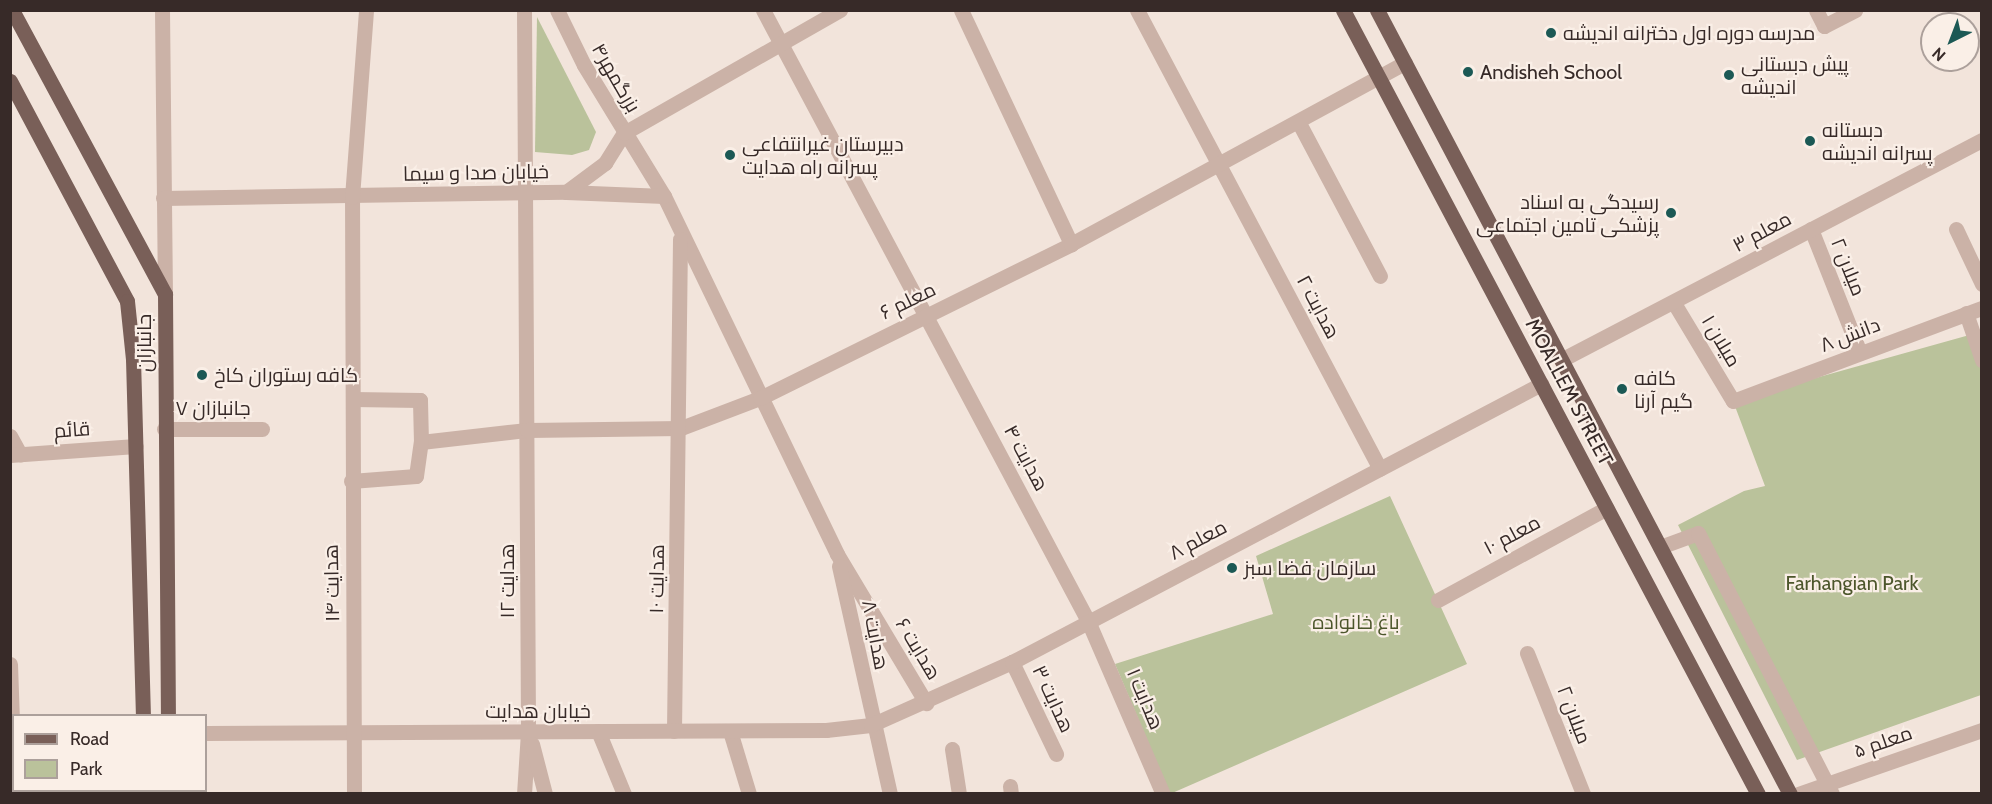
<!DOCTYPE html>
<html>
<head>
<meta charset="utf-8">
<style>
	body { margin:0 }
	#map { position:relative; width:1992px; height:804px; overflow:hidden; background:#f2e4db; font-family:Cabin,Cairo,sans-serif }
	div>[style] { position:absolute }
	.green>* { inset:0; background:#bac29b }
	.minor>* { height:15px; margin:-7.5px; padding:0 7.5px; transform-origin:7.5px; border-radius:7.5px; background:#cbb2a7 }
	.major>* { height:15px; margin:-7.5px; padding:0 7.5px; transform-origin:7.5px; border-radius:7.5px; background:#795f58 }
	.dots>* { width:16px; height:16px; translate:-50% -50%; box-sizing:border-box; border:3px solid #faefe7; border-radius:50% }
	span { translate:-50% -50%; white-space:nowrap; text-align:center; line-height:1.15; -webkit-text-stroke:4.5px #faefe7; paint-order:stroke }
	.poi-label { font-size:20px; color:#372a28 }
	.left { translate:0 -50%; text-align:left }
	.right { translate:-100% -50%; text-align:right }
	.street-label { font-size:20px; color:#372a28 }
	.park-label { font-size:20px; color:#4c562b }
	.frame { position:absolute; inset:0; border:12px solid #372a28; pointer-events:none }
	.legend { position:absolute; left:12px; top:714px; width:195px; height:78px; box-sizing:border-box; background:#faefe7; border:2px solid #aca09b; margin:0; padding:8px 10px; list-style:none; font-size:18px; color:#372a28 }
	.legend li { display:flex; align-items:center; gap:12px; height:30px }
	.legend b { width:30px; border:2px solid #aca09b }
	.north { position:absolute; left:1920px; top:12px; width:60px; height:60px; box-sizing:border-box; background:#faefe7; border:2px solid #aca09b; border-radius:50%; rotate:222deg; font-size:16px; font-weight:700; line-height:24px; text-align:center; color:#372a28 }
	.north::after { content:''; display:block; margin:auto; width:21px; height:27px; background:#1c5955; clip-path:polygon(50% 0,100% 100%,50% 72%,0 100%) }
</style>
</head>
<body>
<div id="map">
	<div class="green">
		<i style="clip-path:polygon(537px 17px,596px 132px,589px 150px,572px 155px,535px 152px)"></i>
		<i style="clip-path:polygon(1973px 334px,1982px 360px,1981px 695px,1797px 760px,1678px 525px,1744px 491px,1765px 486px,1733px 401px)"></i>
		<i style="clip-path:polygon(1390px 496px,1467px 664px,1170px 794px,1115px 664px,1273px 614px,1256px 556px)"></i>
	</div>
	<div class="minor">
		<i style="left:162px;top:10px;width:284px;rotate:89.4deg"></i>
		<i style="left:524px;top:10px;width:722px;rotate:89.68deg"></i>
		<i style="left:528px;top:732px;width:62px;rotate:93.7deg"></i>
		<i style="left:557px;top:10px;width:61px;rotate:63.9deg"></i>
		<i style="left:584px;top:65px;width:153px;rotate:58.6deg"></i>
		<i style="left:664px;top:196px;width:398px;rotate:64.2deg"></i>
		<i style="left:837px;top:554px;width:174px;rotate:59.1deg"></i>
		<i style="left:763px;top:10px;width:692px;rotate:61.99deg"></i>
		<i style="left:1088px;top:621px;width:189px;rotate:66.6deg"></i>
		<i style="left:961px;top:10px;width:259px;rotate:64.8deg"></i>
		<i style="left:1137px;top:10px;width:519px;rotate:62.1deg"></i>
		<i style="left:1816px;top:10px;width:18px;rotate:63deg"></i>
		<i style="left:1824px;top:26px;width:35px;rotate:-27deg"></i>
		<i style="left:1299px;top:123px;width:173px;rotate:62.1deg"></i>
		<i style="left:566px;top:192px;width:98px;rotate:2.3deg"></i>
		<i style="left:163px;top:198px;width:403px;rotate:-0.9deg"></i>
		<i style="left:566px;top:192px;width:49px;rotate:-36.6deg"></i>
		<i style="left:605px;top:163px;width:36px;rotate:-58deg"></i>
		<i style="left:624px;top:133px;width:249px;rotate:-29.7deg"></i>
		<i style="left:1811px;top:229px;width:133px;rotate:68.4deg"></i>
		<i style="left:1956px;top:229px;width:61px;rotate:64.7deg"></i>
		<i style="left:1674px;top:303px;width:114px;rotate:59deg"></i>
		<i style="left:1733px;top:401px;width:266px;rotate:-20.5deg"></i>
		<i style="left:1966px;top:313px;width:50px;rotate:71.2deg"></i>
		<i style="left:1561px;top:360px;width:475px;rotate:-27.6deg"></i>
		<i style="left:164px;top:429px;width:98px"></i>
		<i style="left:10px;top:436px;width:21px;rotate:61deg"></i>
		<i style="left:421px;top:442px;width:107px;rotate:-6.5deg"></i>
		<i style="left:527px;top:430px;width:154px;rotate:-0.7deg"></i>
		<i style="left:681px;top:428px;width:85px;rotate:-20.8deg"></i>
		<i style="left:760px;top:398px;width:347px;rotate:-26.3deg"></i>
		<i style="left:1071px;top:244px;width:380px;rotate:-28.5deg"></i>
		<i style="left:10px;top:455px;width:126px;rotate:-4.1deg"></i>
		<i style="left:351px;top:481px;width:65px;rotate:-4.4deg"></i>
		<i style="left:416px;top:476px;width:34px;rotate:-82deg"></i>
		<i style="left:421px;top:442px;width:42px;rotate:-91.4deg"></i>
		<i style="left:420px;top:400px;width:67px;rotate:-179.1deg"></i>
		<i style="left:1660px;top:547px;width:40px;rotate:-20.2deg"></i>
		<i style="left:1698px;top:533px;width:293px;rotate:62.8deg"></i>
		<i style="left:839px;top:566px;width:234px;rotate:77.4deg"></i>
		<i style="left:1438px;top:600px;width:192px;rotate:-28.6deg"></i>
		<i style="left:1527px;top:653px;width:152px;rotate:68.3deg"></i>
		<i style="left:1012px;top:662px;width:102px;rotate:64.4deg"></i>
		<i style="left:10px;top:664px;width:115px;rotate:88deg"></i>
		<i style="left:598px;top:731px;width:68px;rotate:67.6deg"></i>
		<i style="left:674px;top:731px;width:492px;rotate:-89.3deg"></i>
		<i style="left:730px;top:731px;width:66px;rotate:73.2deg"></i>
		<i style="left:206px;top:733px;width:620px;rotate:-0.28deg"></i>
		<i style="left:826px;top:730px;width:45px;rotate:-6.3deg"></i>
		<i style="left:871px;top:725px;width:154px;rotate:-24.1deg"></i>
		<i style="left:1012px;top:662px;width:598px;rotate:-27.72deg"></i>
		<i style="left:532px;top:744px;width:52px;rotate:75.4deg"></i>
		<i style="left:952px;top:749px;width:46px;rotate:81.2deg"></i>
		<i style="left:1010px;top:786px;width:8px;rotate:83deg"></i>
		<i style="left:14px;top:790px;width:4px;rotate:90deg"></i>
		<i style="left:354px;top:794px;width:597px;rotate:-90.19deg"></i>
		<i style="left:352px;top:197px;width:188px;rotate:-85.7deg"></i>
		<i style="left:1798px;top:794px;width:195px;rotate:-19.2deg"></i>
	</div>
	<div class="major">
		<i style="left:12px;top:10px;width:323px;rotate:61.7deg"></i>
		<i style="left:165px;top:294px;width:422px;rotate:89.6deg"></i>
		<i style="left:1343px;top:10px;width:887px;rotate:62.11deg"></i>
		<i style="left:1377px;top:10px;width:886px;rotate:62.22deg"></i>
		<i style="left:10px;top:81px;width:249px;rotate:62deg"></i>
		<i style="left:127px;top:301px;width:58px;rotate:84.1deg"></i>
		<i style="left:133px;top:359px;width:357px;rotate:88.4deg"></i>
		<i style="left:145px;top:790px;width:4px;rotate:90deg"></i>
		<i style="left:169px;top:790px;width:4px;rotate:90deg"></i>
	</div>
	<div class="dots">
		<i style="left:1551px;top:33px;background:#1c5955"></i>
		<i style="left:1468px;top:72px;background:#1c5955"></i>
		<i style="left:1729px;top:75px;background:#1c5955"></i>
		<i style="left:1810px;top:141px;background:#1c5955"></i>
		<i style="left:730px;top:155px;background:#1c5955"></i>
		<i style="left:1671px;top:213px;background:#1c5955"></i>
		<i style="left:202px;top:375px;background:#1c5955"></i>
		<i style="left:1622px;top:389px;background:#1c5955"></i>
		<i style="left:1232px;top:568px;background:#1c5955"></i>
	</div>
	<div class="poi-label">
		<span class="left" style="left:1563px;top:33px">مدرسه دوره اول دخترانه اندیشه</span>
		<span class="left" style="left:1741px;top:76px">پیش دبستانی<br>اندیشه</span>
		<span class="left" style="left:1480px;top:72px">Andisheh School</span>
		<span class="left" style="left:1822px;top:142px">دبستانه<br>پسرانه اندیشه</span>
		<span class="left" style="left:742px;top:156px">دبیرستان غیرانتفاعی<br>پسرانه راه هدایت</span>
		<span class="right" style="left:1659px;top:214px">رسیدگی به اسناد<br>پزشکی تامین اجتماعی</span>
		<span class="left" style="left:214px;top:375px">کافه رستوران کاخ</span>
		<span class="left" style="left:1634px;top:390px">کافه<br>گیم آرنا</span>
		<span class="left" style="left:1244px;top:568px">سازمان فضا سبز</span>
	</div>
	<div class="street-label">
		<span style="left:616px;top:78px;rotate:60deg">بزرگمهر۴</span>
		<span style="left:476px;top:173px;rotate:-1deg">خیابان صدا و سیما</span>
		<span style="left:1762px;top:232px;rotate:-28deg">معلم ۳</span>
		<span style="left:1848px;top:267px;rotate:68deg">میلان ۲</span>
		<span style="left:908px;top:301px;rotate:-26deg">معلم ۶</span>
		<span style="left:1318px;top:307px;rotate:62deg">هدایت ۲</span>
		<span style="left:1850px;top:335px;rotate:-21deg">دانش ۸</span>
		<span style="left:1721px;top:341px;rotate:59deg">میلان ۱</span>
		<span style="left:144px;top:343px;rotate:-90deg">جانبازان</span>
		<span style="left:1569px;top:392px;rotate:62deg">MOALLEM STREET</span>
		<span style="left:213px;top:408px">جانبازان ۷</span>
		<span style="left:72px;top:430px;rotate:-4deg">قائم</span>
		<span style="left:1026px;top:458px;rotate:62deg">هدایت ۴</span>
		<span style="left:1512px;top:535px;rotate:-28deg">معلم ۱۰</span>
		<span style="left:1198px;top:540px;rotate:-28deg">معلم ۸</span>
		<span style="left:657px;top:579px;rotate:-89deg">هدایت ۱۰</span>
		<span style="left:507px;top:581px;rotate:-90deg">هدایت ۱۲</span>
		<span style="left:332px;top:583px;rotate:-91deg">هدایت ۱۴</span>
		<span style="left:875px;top:635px;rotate:79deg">هدایت ۸</span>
		<span style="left:918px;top:649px;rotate:59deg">هدایت ۶</span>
		<span style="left:1053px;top:699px;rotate:65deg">هدایت ۳</span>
		<span style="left:1145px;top:699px;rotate:67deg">هدایت ۱</span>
		<span style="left:538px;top:711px">خیابان هدایت</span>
		<span style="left:1574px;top:715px;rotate:69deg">میلان ۲</span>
		<span style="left:1883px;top:742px;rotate:-19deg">معلم ۵</span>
	</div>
	<div class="park-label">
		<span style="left:1852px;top:583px">Farhangian Park</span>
		<span style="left:1356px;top:622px">باغ خانواده</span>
	</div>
	<div class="frame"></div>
	<ul class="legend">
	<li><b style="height:8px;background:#795f58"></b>Road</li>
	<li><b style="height:16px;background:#bac29b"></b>Park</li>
	</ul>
	<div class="north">N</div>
</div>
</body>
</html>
